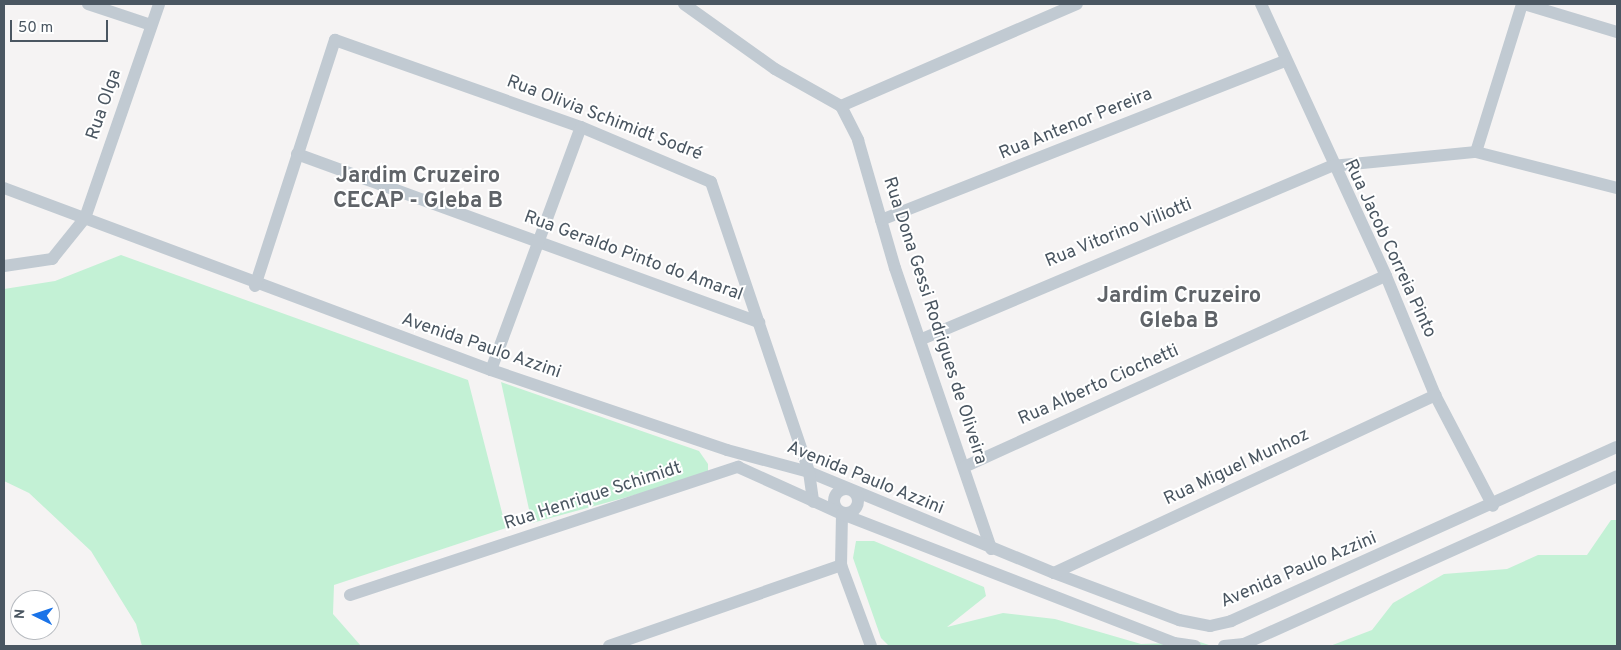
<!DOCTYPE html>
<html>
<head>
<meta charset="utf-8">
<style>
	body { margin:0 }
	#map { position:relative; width:1621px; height:650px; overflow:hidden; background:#f5f3f3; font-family:Overpass,sans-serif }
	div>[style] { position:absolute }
	.green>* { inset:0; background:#c3f1d5 }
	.minor>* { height:12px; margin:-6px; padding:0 6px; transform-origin:6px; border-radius:6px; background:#c1cad2 }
	.minor>.ring { margin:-6px; padding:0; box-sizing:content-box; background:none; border:12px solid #c1cad2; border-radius:50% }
	span { translate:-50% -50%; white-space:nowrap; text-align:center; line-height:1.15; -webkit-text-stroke:4px #fff; paint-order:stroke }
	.street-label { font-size:18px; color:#4a5661 }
	.district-label { font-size:22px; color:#5f6368; font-weight:700 }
	.frame { position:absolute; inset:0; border:5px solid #4a5661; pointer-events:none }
	.north { position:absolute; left:10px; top:590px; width:50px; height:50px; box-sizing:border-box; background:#fff; border:1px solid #b7bbc0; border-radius:50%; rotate:274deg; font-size:14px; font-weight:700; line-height:20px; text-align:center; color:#4a5661 }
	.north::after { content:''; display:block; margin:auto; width:18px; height:22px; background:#1a73e8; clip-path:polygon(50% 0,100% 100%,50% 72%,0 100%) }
	.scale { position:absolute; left:10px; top:20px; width:98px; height:22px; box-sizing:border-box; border:2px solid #4a5661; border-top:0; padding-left:6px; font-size:15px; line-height:18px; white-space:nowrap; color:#4a5661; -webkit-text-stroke:4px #fff; paint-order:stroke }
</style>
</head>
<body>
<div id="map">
	<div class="green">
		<i style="clip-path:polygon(121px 255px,468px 380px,506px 528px,334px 585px,333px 614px,361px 646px,142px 646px,136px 624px,91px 551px,29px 493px,4px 481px,4px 289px,55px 281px)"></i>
		<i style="clip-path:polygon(501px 382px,699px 451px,708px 464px,708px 475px,532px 523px)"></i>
		<i style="clip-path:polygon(1611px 520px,1617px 520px,1617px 646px,1330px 646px,1372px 630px,1393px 603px,1444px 574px,1507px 569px,1538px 555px,1587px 555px)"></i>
		<i style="clip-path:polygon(856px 541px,874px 541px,984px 587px,986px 596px,947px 627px,1003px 613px,1055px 619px,1141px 644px,1200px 642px,1212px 646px,889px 646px,881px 638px,853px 558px)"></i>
	</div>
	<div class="minor">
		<i style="left:88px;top:4px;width:66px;rotate:18.4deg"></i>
		<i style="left:684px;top:4px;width:112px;rotate:35.5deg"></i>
		<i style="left:775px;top:69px;width:76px;rotate:29.3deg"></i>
		<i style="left:1261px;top:4px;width:299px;rotate:65.3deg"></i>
		<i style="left:1386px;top:276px;width:129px;rotate:67.6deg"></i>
		<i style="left:1435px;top:395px;width:125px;rotate:62.4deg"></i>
		<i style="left:1524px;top:4px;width:97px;rotate:16.8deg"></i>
		<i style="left:841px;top:106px;width:38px;rotate:63deg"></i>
		<i style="left:858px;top:140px;width:133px;rotate:73.9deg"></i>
		<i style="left:895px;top:268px;width:297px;rotate:71.1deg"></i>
		<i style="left:841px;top:106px;width:257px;rotate:-23.4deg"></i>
		<i style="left:1476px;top:152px;width:155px;rotate:-72.7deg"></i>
		<i style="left:297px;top:154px;width:492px;rotate:20deg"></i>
		<i style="left:4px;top:188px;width:520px;rotate:20.49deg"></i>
		<i style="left:491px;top:370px;width:249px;rotate:18.7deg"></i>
		<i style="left:727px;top:450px;width:85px;rotate:15deg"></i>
		<i style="left:809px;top:472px;width:265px;rotate:22.4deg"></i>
		<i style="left:1054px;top:573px;width:134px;rotate:20.6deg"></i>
		<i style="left:1179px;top:620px;width:32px;rotate:11deg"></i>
		<i style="left:1210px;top:626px;width:22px;rotate:-13deg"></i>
		<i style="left:1231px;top:621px;width:423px;rotate:-24.3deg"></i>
		<i style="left:881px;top:220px;width:433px;rotate:-21.5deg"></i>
		<i style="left:4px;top:266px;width:49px;rotate:-8.3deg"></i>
		<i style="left:52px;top:259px;width:53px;rotate:-51.2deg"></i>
		<i style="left:85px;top:218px;width:226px;rotate:-70.9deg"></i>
		<i style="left:255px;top:286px;width:259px;rotate:-72deg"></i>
		<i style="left:335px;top:40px;width:261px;rotate:19.5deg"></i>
		<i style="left:581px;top:127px;width:141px;rotate:22.9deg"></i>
		<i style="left:711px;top:182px;width:306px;rotate:71.3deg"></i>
		<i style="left:809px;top:472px;width:30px;rotate:82deg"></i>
		<i style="left:922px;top:339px;width:445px;rotate:-22.9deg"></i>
		<i style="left:1332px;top:166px;width:145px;rotate:-5.6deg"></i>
		<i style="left:1476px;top:152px;width:146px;rotate:14.3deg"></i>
		<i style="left:491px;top:370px;width:259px;rotate:-69.7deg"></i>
		<i style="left:964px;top:467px;width:463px;rotate:-24.4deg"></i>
		<i class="ring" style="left:834px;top:489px;width:12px;height:12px"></i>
		<i style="left:842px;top:514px;width:51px;rotate:91.1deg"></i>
		<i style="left:841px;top:565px;width:86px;rotate:69.7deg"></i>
		<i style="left:1054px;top:573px;width:421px;rotate:-25deg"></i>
		<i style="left:350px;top:595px;width:409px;rotate:-18.3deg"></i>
		<i style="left:738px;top:467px;width:114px;rotate:24.3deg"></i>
		<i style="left:842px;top:514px;width:356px;rotate:21.2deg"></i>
		<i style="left:1174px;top:643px;width:21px;rotate:8deg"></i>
		<i style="left:609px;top:646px;width:246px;rotate:-19.2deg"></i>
		<i style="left:1224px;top:646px;width:20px;rotate:-6deg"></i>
		<i style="left:1244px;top:644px;width:409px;rotate:-24.2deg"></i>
	</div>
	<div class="street-label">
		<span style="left:105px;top:105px;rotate:-71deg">Rua Olga</span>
		<span style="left:604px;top:119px;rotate:21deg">Rua Olivia Schimidt Sodré</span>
		<span style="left:1076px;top:125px;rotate:-22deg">Rua Antenor Pereira</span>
		<span style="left:1119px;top:234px;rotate:-22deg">Rua Vitorino Viliotti</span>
		<span style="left:1389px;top:249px;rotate:65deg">Rua Jacob Correia Pinto</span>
		<span style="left:633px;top:257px;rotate:20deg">Rua Geraldo Pinto do Amaral</span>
		<span style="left:934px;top:321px;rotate:72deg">Rua Dona Gessi Rodrigues de Oliveira</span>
		<span style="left:481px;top:347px;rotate:19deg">Avenida Paulo Azzini</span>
		<span style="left:1099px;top:386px;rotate:-24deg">Rua Alberto Ciochetti</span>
		<span style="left:1237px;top:468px;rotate:-25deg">Rua Miguel Munhoz</span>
		<span style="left:865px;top:479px;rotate:22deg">Avenida Paulo Azzini</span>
		<span style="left:593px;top:497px;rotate:-18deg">Rua Henrique Schimidt</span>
		<span style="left:1299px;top:571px;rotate:-23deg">Avenida Paulo Azzini</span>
	</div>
	<div class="district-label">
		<span style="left:418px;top:189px">Jardim Cruzeiro<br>CECAP - Gleba B</span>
		<span style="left:1179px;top:309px">Jardim Cruzeiro<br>Gleba B</span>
	</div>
	<div class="frame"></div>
	<div class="north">N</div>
	<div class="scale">50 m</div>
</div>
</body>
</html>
